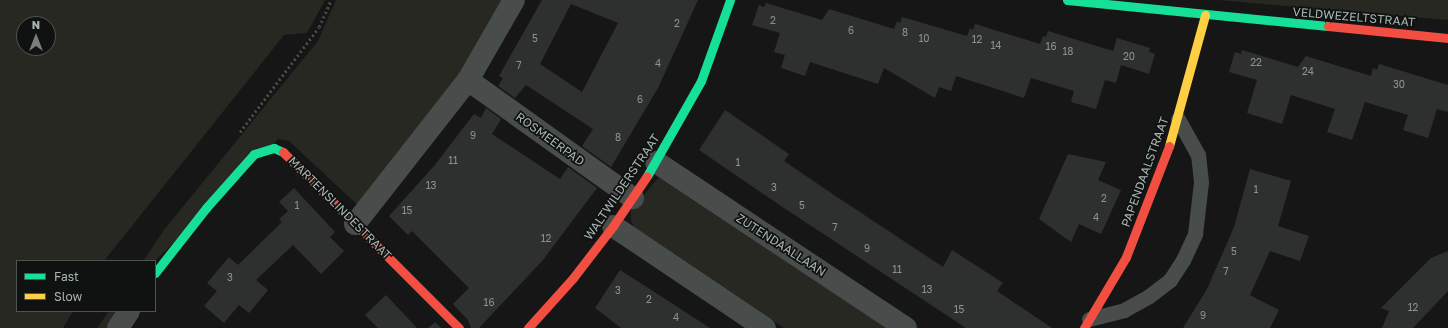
<!DOCTYPE html>
<html>
<head>
<meta charset="utf-8">
<style>
	body { margin:0 }
	#map { position:relative; width:1448px; height:328px; overflow:hidden; background:#161616; font-family:"Golos Text",sans-serif }
	div>[style] { position:absolute }
	.green>* { inset:0; background:#282822 }
	.building>* { inset:0; background:#2e302f }
	.path>* { height:2.5px; margin-top:-1.25px; transform-origin:0; background:repeating-linear-gradient(90deg,#4a4d4c 0 2px,transparent 0 5px) }
	.lane>* { height:15px; margin:-7.5px; padding:0 7.5px; transform-origin:7.5px; border-radius:7.5px; background:#484c4a }
	.street>* { height:22px; margin:-11px; padding:0 11px; transform-origin:11px; border-radius:11px; background:#484c4a }
	.fast>* { height:9px; margin:-4.5px; padding:0 4.5px; transform-origin:4.5px; border-radius:4.5px; background:#16e098 }
	.slow>* { height:9px; margin:-4.5px; padding:0 4.5px; transform-origin:4.5px; border-radius:4.5px; background:#ffcf43 }
	.jam>* { height:9px; margin:-4.5px; padding:0 4.5px; transform-origin:4.5px; border-radius:4.5px; background:#f24e42 }
	span { translate:-50% -50%; white-space:nowrap; text-align:center; line-height:1.15; -webkit-text-stroke:3.5px #101212; paint-order:stroke }
	.number-label { font-size:10px; color:#8a9490 }
	.number-label span { -webkit-text-stroke-width:0 }
	.street-label { font-size:12px; color:#a8b6b0 }
	.legend { position:absolute; left:16px; top:260px; width:140px; height:52px; box-sizing:border-box; background:#101212; border:1px solid #4d5451; margin:0; padding:5px 7px; list-style:none; font-size:12px; color:#a8b6b0 }
	.legend li { display:flex; align-items:center; gap:8px; height:20px }
	.legend b { width:20px; border:1px solid #4d5451 }
	.north { position:absolute; left:16px; top:16px; width:40px; height:40px; box-sizing:border-box; background:#101212; border:1px solid #4d5451; border-radius:50%; rotate:0deg; font-size:11px; font-weight:700; line-height:16px; text-align:center; color:#a8b6b0 }
	.north::after { content:''; display:block; margin:auto; width:14px; height:18px; background:#757e7a; clip-path:polygon(50% 0,100% 100%,50% 72%,0 100%) }
</style>
</head>
<body>
<div id="map">
	<div class="green">
		<i style="clip-path:polygon(evenodd,0 0,325px 0,307px 33px,284px 35px,104px 261px,17px 261px,17px 311px,73px 311px,63px 328px,0 328px,0 0,24px 24px,48px 24px,48px 48px,24px 48px,24px 24px)"></i>
		<i style="clip-path:polygon(336px 0,504px 0,488px 33px,445px 96px,361px 208px,289px 141px,278px 139px,155px 261px,143px 261px,164px 230px,318px 41px)"></i>
		<i style="clip-path:polygon(1218px 0,1448px 0,1448px 20px)"></i>
		<i style="clip-path:polygon(658px 178px,667px 179px,891px 328px,784px 328px,635px 229px,631px 221px,631px 210px)"></i>
		<i style="clip-path:polygon(109px 311px,121px 311px,109px 328px,97px 328px)"></i>
	</div>
	<div class="building">
		<i style="clip-path:polygon(evenodd,542px 0,698px 0,658px 88px,611px 167px,582px 146px,593px 129px,526px 85px,515px 98px,498px 86px,503px 78px,499px 76px,542px 0,571px 4px,618px 23px,582px 92px,540px 64px,571px 4px)"></i>
		<i style="clip-path:polygon(766px 3px,822px 20px,829px 9px,894px 29px,897px 21px,900px 23px,902px 17px,967px 36px,970px 28px,973px 30px,975px 24px,1040px 44px,1043px 36px,1046px 37px,1048px 31px,1113px 51px,1117px 38px,1150px 48px,1149px 52px,1155px 54px,1149px 74px,1121px 65px,1116px 83px,1105px 80px,1096px 109px,1071px 102px,1074px 91px,1031px 78px,1024px 98px,956px 76px,951px 91px,939px 87px,935px 98px,884px 68px,878px 84px,810px 62px,805px 76px,781px 68px,785px 55px,774px 52px,780px 33px,752px 25px,759px 5px,764px 7px)"></i>
		<i style="clip-path:polygon(1242px 50px,1298px 67px,1306px 56px,1371px 76px,1373px 68px,1377px 70px,1379px 64px,1448px 85px,1448px 112px,1437px 109px,1428px 138px,1403px 130px,1408px 115px,1365px 102px,1352px 140px,1327px 132px,1335px 109px,1291px 95px,1282px 124px,1247px 113px,1257px 80px,1229px 72px,1235px 52px,1241px 54px)"></i>
		<i style="clip-path:polygon(486px 108px,501px 119px,492px 134px,560px 179px,568px 167px,597px 188px,543px 260px,479px 328px,471px 328px,468px 320px,453px 304px,469px 288px,412px 231px,408px 235px,389px 216px,434px 166px,474px 114px,481px 118px)"></i>
		<i style="clip-path:polygon(725px 110px,789px 154px,784px 161px,834px 195px,943px 267px,952px 250px,1003px 283px,997px 291px,1052px 328px,966px 328px,781px 206px,699px 150px)"></i>
		<i style="clip-path:polygon(1068px 154px,1106px 162px,1098px 180px,1121px 190px,1101px 234px,1079px 224px,1071px 242px,1039px 219px)"></i>
		<i style="clip-path:polygon(1250px 169px,1291px 181px,1278px 226px,1309px 236px,1300px 261px,1270px 251px,1250px 295px,1279px 310px,1270px 328px,1183px 328px,1207px 289px,1234px 227px)"></i>
		<i style="clip-path:polygon(294px 188px,335px 232px,330px 237px,344px 251px,321px 274px,293px 245px,256px 280px,268px 290px,249px 313px,239px 305px,224px 323px,204px 306px,217px 291px,207px 283px,229px 257px,238px 265px,282px 222px,279px 219px,288px 211px,279px 202px)"></i>
		<i style="clip-path:polygon(1448px 251px,1448px 291px,1413px 328px,1382px 328px,1389px 311px,1381px 308px,1431px 258px)"></i>
		<i style="clip-path:polygon(620px 270px,639px 282px,710px 328px,621px 328px,595px 308px)"></i>
		<i style="clip-path:polygon(386px 295px,417px 328px,378px 328px,365px 315px)"></i>
		<i style="clip-path:polygon(435px 322px,441px 328px,428px 328px)"></i>
	</div>
	<div class="path">
		<i style="left:240px;top:132px;width:131px;rotate:-53deg"></i>
		<i style="left:319px;top:27px;width:30px;rotate:-66deg"></i>
	</div>
	<div class="lane">
		<i style="left:1089px;top:319px;width:36px;rotate:-14deg"></i>
		<i style="left:1124px;top:310px;width:29px;rotate:-29deg"></i>
		<i style="left:1149px;top:296px;width:26px;rotate:-37deg"></i>
		<i style="left:1170px;top:280px;width:24px;rotate:-57deg"></i>
		<i style="left:1183px;top:260px;width:29px;rotate:-65deg"></i>
		<i style="left:1195px;top:234px;width:52px;rotate:-83.4deg"></i>
		<i style="left:1201px;top:182px;width:27px;rotate:-96deg"></i>
		<i style="left:1198px;top:155px;width:41px;rotate:-119.1deg"></i>
	</div>
	<div class="street">
		<i style="left:468px;top:80px;width:203px;rotate:35.6deg"></i>
		<i style="left:656px;top:162px;width:300px;rotate:33.6deg"></i>
		<i style="left:355px;top:224px;width:183px;rotate:-51.9deg"></i>
		<i style="left:468px;top:80px;width:92px;rotate:-60.1deg"></i>
		<i style="left:613px;top:226px;width:183px;rotate:33.9deg"></i>
		<i style="left:118px;top:328px;width:20px;rotate:-57deg"></i>
	</div>
	<div class="fast">
		<i style="left:1067px;top:0;width:262px;rotate:5.7deg"></i>
		<i style="left:647px;top:176px;width:109px;rotate:-60.4deg"></i>
		<i style="left:701px;top:81px;width:86px;rotate:-70.3deg"></i>
		<i style="left:155px;top:273px;width:83px;rotate:-51.9deg"></i>
		<i style="left:206px;top:208px;width:72px;rotate:-48.4deg"></i>
		<i style="left:254px;top:154px;width:21px;rotate:-17deg"></i>
		<i style="left:274px;top:148px;width:10px;rotate:24deg"></i>
	</div>
	<div class="slow">
		<i style="left:1169px;top:146px;width:136px;rotate:-74.6deg"></i>
	</div>
	<div class="jam">
		<i style="left:1328px;top:26px;width:121px;rotate:5.7deg"></i>
		<i style="left:283px;top:152px;width:249px;rotate:45deg"></i>
		<i style="left:528px;top:328px;width:67px;rotate:-48deg"></i>
		<i style="left:573px;top:278px;width:66px;rotate:-52.4deg"></i>
		<i style="left:613px;top:226px;width:60px;rotate:-55.8deg"></i>
		<i style="left:1084px;top:328px;width:82px;rotate:-59.4deg"></i>
		<i style="left:1126px;top:257px;width:119px;rotate:-68.8deg"></i>
	</div>
	<div class="number-label">
		<span style="left:773px;top:21px">2</span>
		<span style="left:677px;top:24px">2</span>
		<span style="left:851px;top:31px">6</span>
		<span style="left:905px;top:33px">8</span>
		<span style="left:535px;top:39px">5</span>
		<span style="left:924px;top:39px">10</span>
		<span style="left:977px;top:40px">12</span>
		<span style="left:996px;top:46px">14</span>
		<span style="left:1051px;top:47px">16</span>
		<span style="left:1068px;top:52px">18</span>
		<span style="left:1129px;top:57px">20</span>
		<span style="left:1256px;top:63px">22</span>
		<span style="left:658px;top:64px">4</span>
		<span style="left:519px;top:66px">7</span>
		<span style="left:1308px;top:72px">24</span>
		<span style="left:1399px;top:85px">30</span>
		<span style="left:640px;top:100px">6</span>
		<span style="left:473px;top:136px">9</span>
		<span style="left:618px;top:138px">8</span>
		<span style="left:453px;top:161px">11</span>
		<span style="left:738px;top:163px">1</span>
		<span style="left:431px;top:186px">13</span>
		<span style="left:774px;top:188px">3</span>
		<span style="left:1256px;top:190px">1</span>
		<span style="left:1104px;top:199px">2</span>
		<span style="left:297px;top:206px">1</span>
		<span style="left:802px;top:206px">5</span>
		<span style="left:407px;top:211px">15</span>
		<span style="left:1096px;top:218px">4</span>
		<span style="left:835px;top:228px">7</span>
		<span style="left:546px;top:239px">12</span>
		<span style="left:867px;top:249px">9</span>
		<span style="left:1234px;top:252px">5</span>
		<span style="left:897px;top:270px">11</span>
		<span style="left:1226px;top:272px">7</span>
		<span style="left:230px;top:278px">3</span>
		<span style="left:927px;top:290px">13</span>
		<span style="left:618px;top:291px">3</span>
		<span style="left:649px;top:300px">2</span>
		<span style="left:489px;top:303px">16</span>
		<span style="left:1413px;top:308px">12</span>
		<span style="left:959px;top:310px">15</span>
		<span style="left:1203px;top:316px">9</span>
		<span style="left:676px;top:318px">4</span>
	</div>
	<div class="street-label">
		<span style="left:1354px;top:17px;rotate:5deg">VELDWEZELTSTRAAT</span>
		<span style="left:550px;top:139px;rotate:36deg">ROSMEERPAD</span>
		<span style="left:1145px;top:172px;rotate:-70deg">PAPENDAALSTRAAT</span>
		<span style="left:622px;top:187px;rotate:-56deg">WALTWILDERSTRAAT</span>
		<span style="left:340px;top:208px;rotate:45deg">MARTENSLINDESTRAAT</span>
		<span style="left:781px;top:245px;rotate:33deg">ZUTENDAALLAAN</span>
	</div>
	<ul class="legend">
	<li><b style="height:5px;background:#16e098"></b>Fast</li>
	<li><b style="height:5px;background:#ffcf43"></b>Slow</li>
	</ul>
	<div class="north">N</div>
</div>
</body>
</html>
